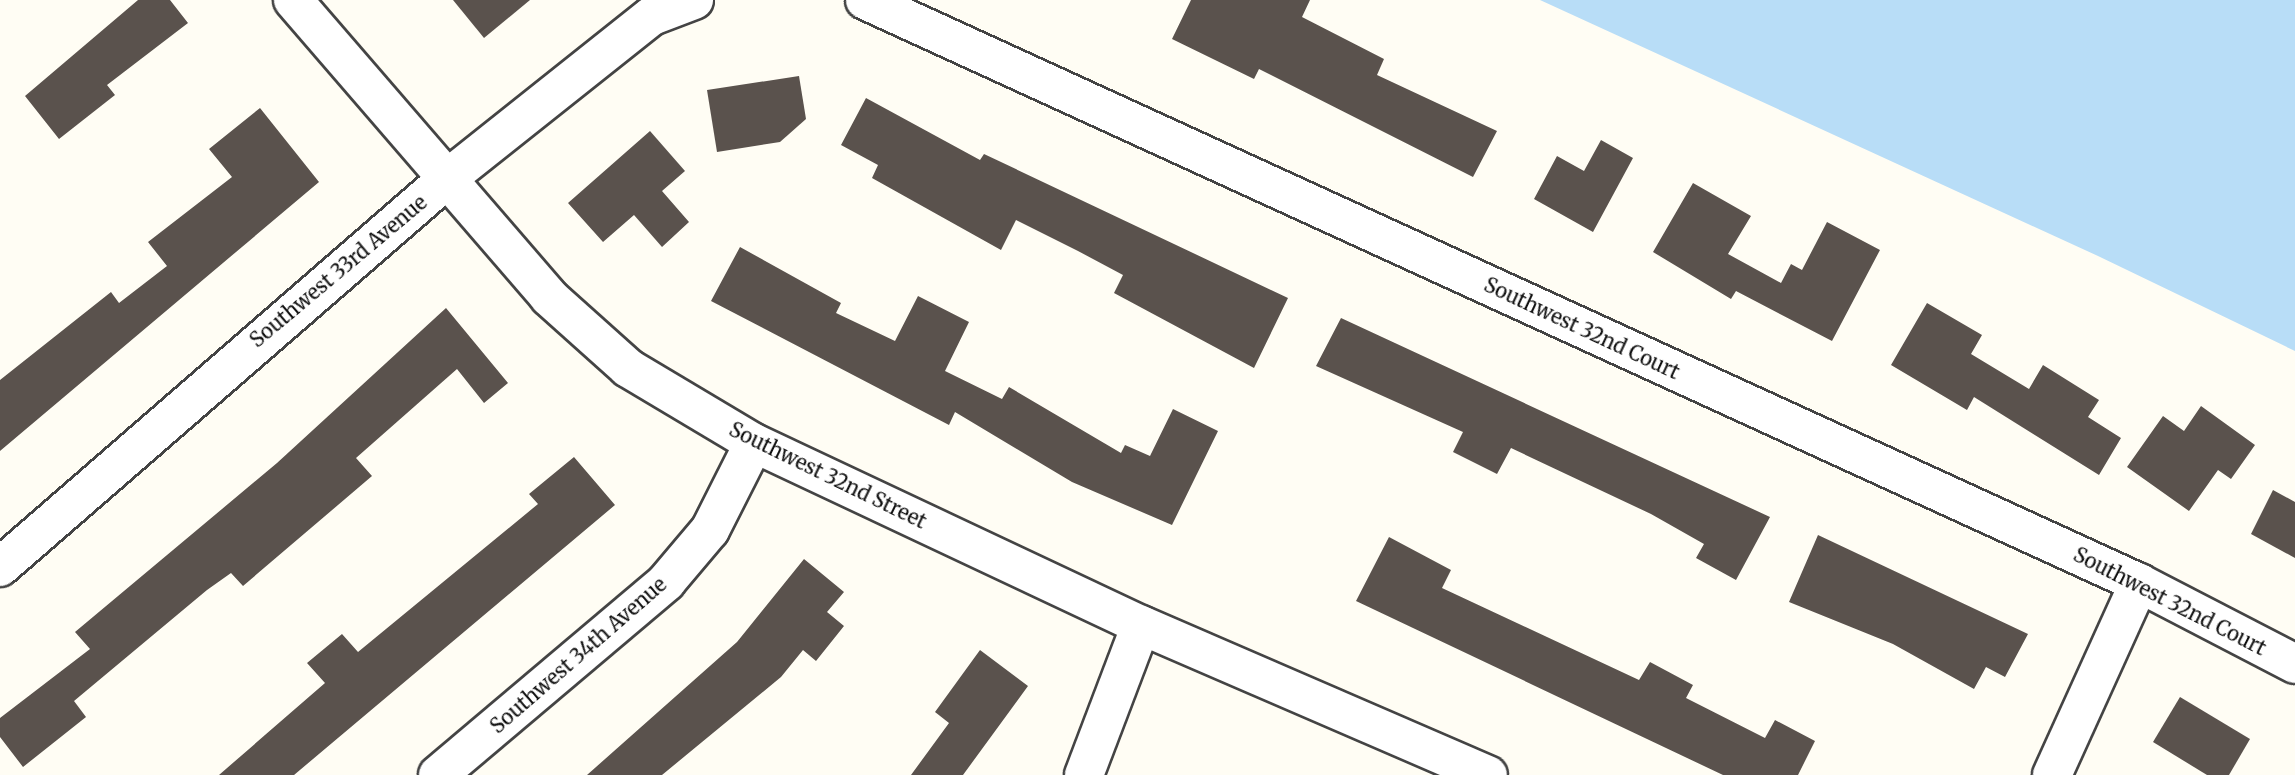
<!DOCTYPE html>
<html>
<head>
<meta charset="utf-8">
<style>
	body { margin:0 }
	#map { position:relative; width:2295px; height:775px; overflow:hidden; background:#fffdf4; font-family:Merriweather,serif }
	div>[style] { position:absolute }
	.water>* { inset:0; background:#b8ddf7 }
	.building>* { inset:0; background:#5a524d }
	.roads { filter:drop-shadow(2px 0 #444) drop-shadow(-2px 0 #444) drop-shadow(0 2px #444) drop-shadow(0 -2px #444) }
	.minor>* { height:38px; margin:-19px; padding:0 19px; transform-origin:19px; border-radius:19px; background:#fff }
	span { translate:-50% -50%; white-space:nowrap; text-align:center; line-height:1.15; -webkit-text-stroke:8px #fff; paint-order:stroke }
	.street-label { font-size:20px; color:#111 }
</style>
</head>
<body>
<div id="map">
	<div class="water">
		<i style="clip-path:polygon(1540px 0,2295px 0,2295px 351px,2098px 256px)"></i>
	</div>
	<div class="building">
		<i style="clip-path:polygon(138px 0,170px 0,188px 23px,107px 85px,115px 95px,59px 139px,25px 96px)"></i>
		<i style="clip-path:polygon(453px 0,530px 0,484px 38px)"></i>
		<i style="clip-path:polygon(1191px 0,1310px 0,1302px 17px,1384px 59px,1377px 75px,1497px 131px,1473px 177px,1259px 69px,1254px 79px,1172px 39px)"></i>
		<i style="clip-path:polygon(799px 76px,806px 119px,780px 142px,717px 152px,707px 90px)"></i>
		<i style="clip-path:polygon(866px 98px,980px 160px,984px 154px,1288px 298px,1254px 368px,1114px 293px,1123px 275px,1078px 251px,1016px 220px,1001px 250px,872px 178px,878px 165px,841px 145px)"></i>
		<i style="clip-path:polygon(260px 108px,319px 182px,0 451px,0 380px,111px 292px,119px 303px,167px 266px,148px 242px,232px 177px,209px 149px)"></i>
		<i style="clip-path:polygon(650px 131px,685px 171px,662px 191px,689px 222px,662px 247px,634px 215px,603px 242px,568px 203px)"></i>
		<i style="clip-path:polygon(1601px 140px,1633px 158px,1593px 232px,1534px 199px,1557px 156px,1584px 171px)"></i>
		<i style="clip-path:polygon(1693px 183px,1751px 216px,1728px 254px,1781px 283px,1791px 264px,1802px 270px,1827px 222px,1880px 250px,1832px 341px,1736px 291px,1731px 299px,1653px 252px)"></i>
		<i style="clip-path:polygon(740px 247px,841px 303px,836px 313px,895px 341px,918px 296px,969px 322px,945px 371px,1002px 399px,1009px 387px,1121px 453px,1125px 445px,1150px 456px,1173px 409px,1218px 431px,1172px 525px,1072px 482px,955px 412px,949px 425px,711px 301px)"></i>
		<i style="clip-path:polygon(1927px 303px,1982px 335px,1971px 354px,2029px 389px,2043px 365px,2099px 400px,2088px 417px,2121px 438px,2099px 475px,1974px 397px,1967px 410px,1891px 365px)"></i>
		<i style="clip-path:polygon(446px 308px,508px 383px,484px 403px,457px 369px,356px 458px,372px 476px,243px 586px,231px 573px,207px 590px,74px 701px,86px 717px,23px 767px,0 737px,0 718px,90px 649px,75px 632px,277px 463px)"></i>
		<i style="clip-path:polygon(1341px 318px,1770px 517px,1736px 580px,1696px 558px,1704px 544px,1651px 514px,1511px 448px,1497px 474px,1453px 452px,1463px 432px,1316px 366px)"></i>
		<i style="clip-path:polygon(2201px 406px,2255px 445px,2231px 479px,2218px 470px,2189px 511px,2127px 467px,2163px 416px,2184px 431px)"></i>
		<i style="clip-path:polygon(574px 457px,615px 505px,294px 775px,219px 775px,325px 683px,307px 663px,342px 634px,358px 652px,538px 504px,529px 494px)"></i>
		<i style="clip-path:polygon(2273px 490px,2295px 502px,2295px 558px,2251px 534px)"></i>
		<i style="clip-path:polygon(1818px 535px,2028px 634px,2005px 677px,1986px 667px,1974px 689px,1893px 644px,1789px 602px)"></i>
		<i style="clip-path:polygon(1389px 537px,1451px 570px,1442px 588px,1639px 680px,1650px 662px,1693px 685px,1686px 698px,1765px 738px,1775px 720px,1815px 741px,1798px 775px,1723px 775px,1356px 601px)"></i>
		<i style="clip-path:polygon(804px 559px,844px 592px,827px 612px,844px 626px,816px 661px,803px 650px,781px 677px,662px 775px,587px 775px,737px 642px)"></i>
		<i style="clip-path:polygon(980px 650px,1028px 686px,963px 775px,911px 775px,949px 723px,935px 712px)"></i>
		<i style="clip-path:polygon(2180px 697px,2250px 739px,2229px 775px,2207px 775px,2153px 742px)"></i>
	</div>
	<div class="roads">
		<div class="minor">
			<i style="left:293px;top:0;width:392px;rotate:49.2deg"></i>
			<i style="left:549px;top:297px;width:106px;rotate:41.9deg"></i>
			<i style="left:628px;top:368px;width:147px;rotate:30.8deg"></i>
			<i style="left:754px;top:443px;width:428px;rotate:25.2deg"></i>
			<i style="left:1141px;top:625px;width:378px;rotate:23.4deg"></i>
			<i style="left:865px;top:0;width:1401px;rotate:24.59deg"></i>
			<i style="left:2139px;top:583px;width:176px;rotate:27.4deg"></i>
			<i style="left:0;top:567px;width:593px;rotate:-40.97deg"></i>
			<i style="left:448px;top:178px;width:260px;rotate:-38.5deg"></i>
			<i style="left:652px;top:16px;width:45px;rotate:-20.9deg"></i>
			<i style="left:438px;top:775px;width:299px;rotate:-40.2deg"></i>
			<i style="left:666px;top:582px;width:68px;rotate:-49.8deg"></i>
			<i style="left:710px;top:530px;width:97px;rotate:-63.2deg"></i>
			<i style="left:1084px;top:775px;width:160px;rotate:-69.2deg"></i>
			<i style="left:2052px;top:775px;width:211px;rotate:-65.6deg"></i>
		</div>
	</div>
	<div class="street-label">
		<span style="left:338px;top:271px;rotate:-40deg">Southwest 33rd Avenue</span>
		<span style="left:1582px;top:328px;rotate:25deg">Southwest 32nd Court</span>
		<span style="left:828px;top:475px;rotate:26deg">Southwest 32nd Street</span>
		<span style="left:2170px;top:601px;rotate:27deg">Southwest 32nd Court</span>
		<span style="left:578px;top:655px;rotate:-41deg">Southwest 34th Avenue</span>
	</div>
</div>
</body>
</html>
